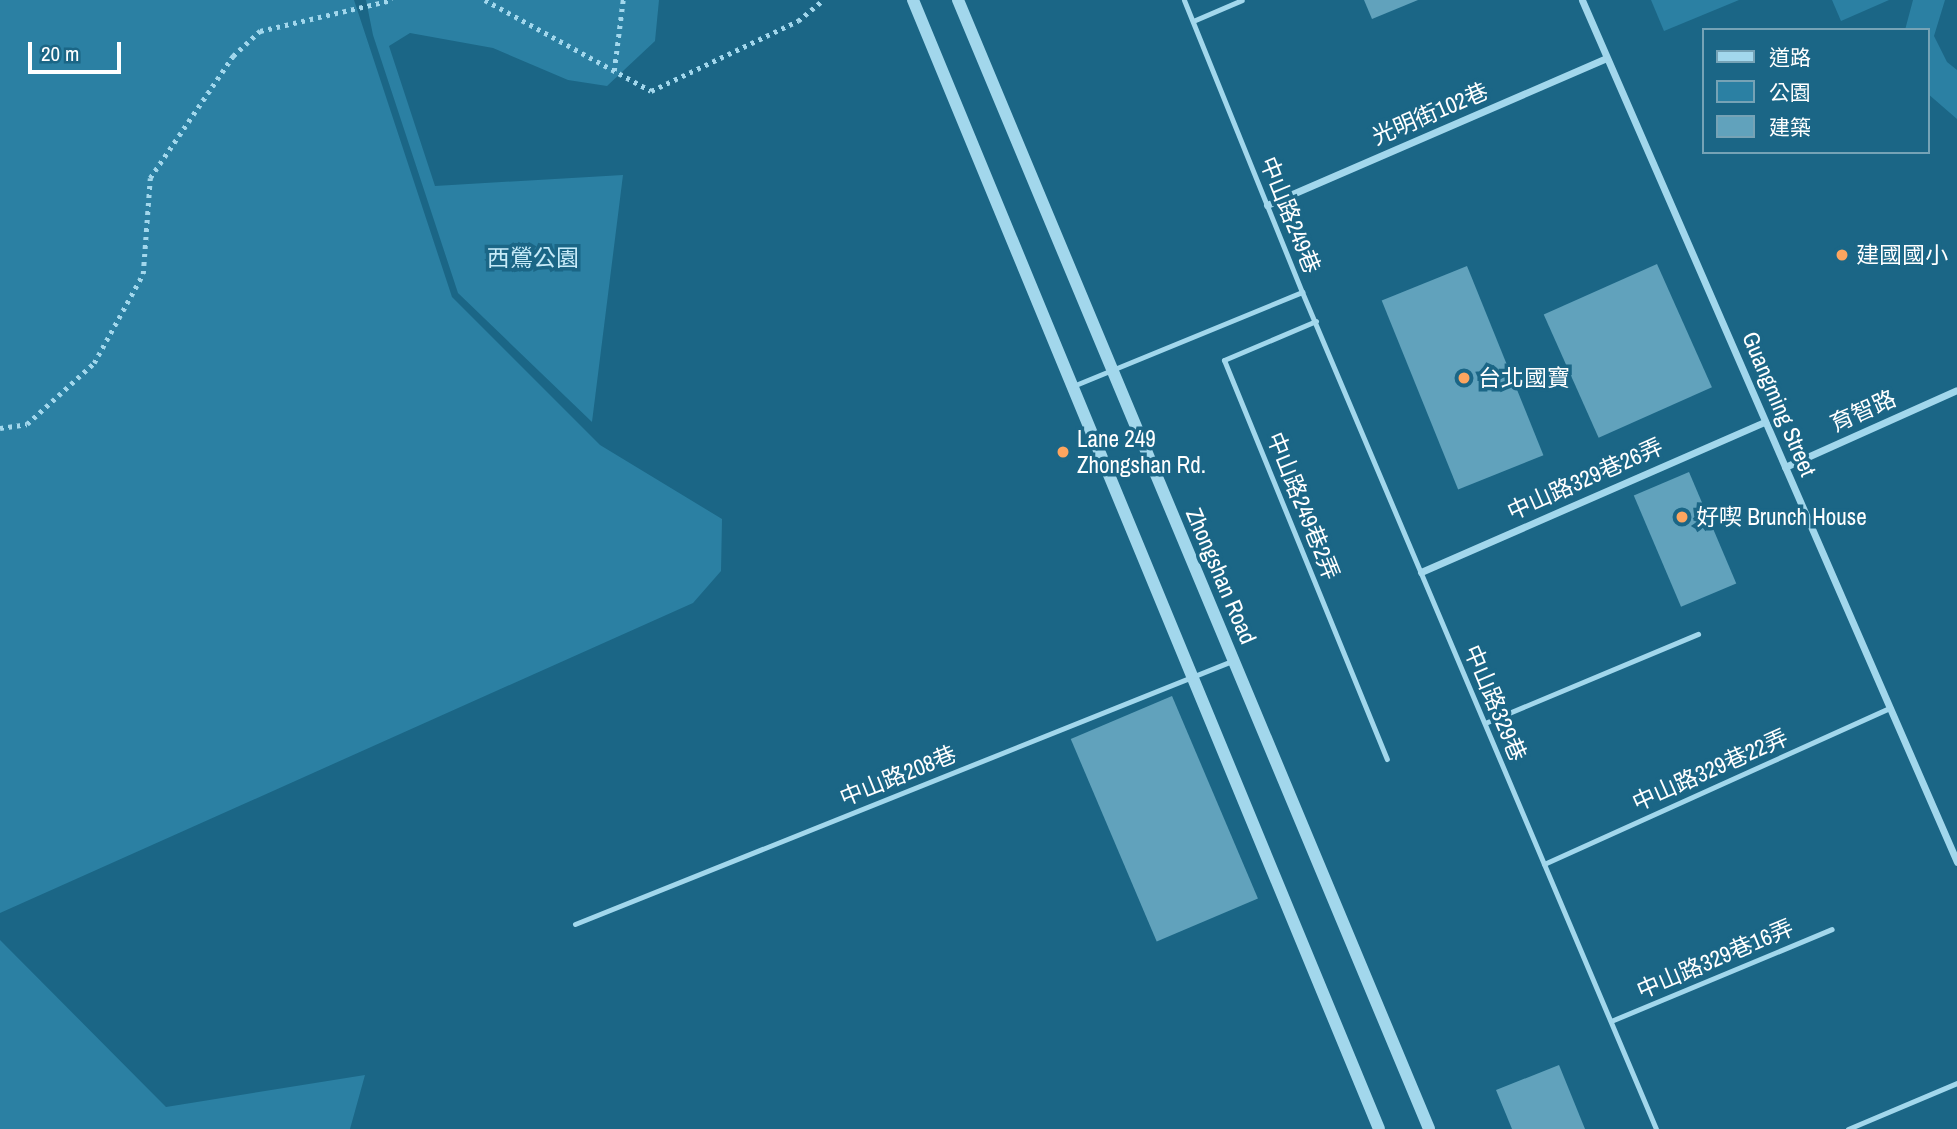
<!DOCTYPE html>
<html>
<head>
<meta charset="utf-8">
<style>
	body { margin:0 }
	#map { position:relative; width:1957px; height:1129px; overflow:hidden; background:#1b6686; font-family:"Archivo Narrow","Noto Sans TC",sans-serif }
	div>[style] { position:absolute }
	.green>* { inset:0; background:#2b80a3 }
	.building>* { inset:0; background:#61a2bc; transform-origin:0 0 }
	.path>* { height:4.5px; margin-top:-2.25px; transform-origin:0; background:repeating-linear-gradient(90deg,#a2d7ec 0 3.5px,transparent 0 8.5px) }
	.service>* { height:5px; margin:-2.5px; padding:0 2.5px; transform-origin:2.5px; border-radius:2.5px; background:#a2d7ec }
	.minor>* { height:7px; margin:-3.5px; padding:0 3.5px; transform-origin:3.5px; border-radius:3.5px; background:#a2d7ec }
	.tertiary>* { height:12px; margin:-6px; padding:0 6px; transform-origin:6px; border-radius:6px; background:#a2d7ec }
	.dots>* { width:19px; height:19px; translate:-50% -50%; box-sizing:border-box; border:4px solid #1b6686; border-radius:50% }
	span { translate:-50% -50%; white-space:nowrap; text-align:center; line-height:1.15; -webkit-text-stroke:7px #1b6686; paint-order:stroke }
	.street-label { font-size:23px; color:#fff }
	.poi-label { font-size:23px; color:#fff }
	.left { translate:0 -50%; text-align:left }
	.park-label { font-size:23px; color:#c7ebf9 }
	.legend { position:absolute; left:1702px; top:28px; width:228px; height:126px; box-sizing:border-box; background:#1b6686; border:2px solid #76a3b6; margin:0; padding:9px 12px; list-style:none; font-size:21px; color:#fff }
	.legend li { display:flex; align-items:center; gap:14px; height:35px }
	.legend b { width:35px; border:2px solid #76a3b6 }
	.scale { position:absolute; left:28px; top:42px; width:93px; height:32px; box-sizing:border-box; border:4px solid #fff; border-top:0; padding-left:9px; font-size:21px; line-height:24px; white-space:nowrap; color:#fff; -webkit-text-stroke:5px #1b6686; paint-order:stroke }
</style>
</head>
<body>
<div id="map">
	<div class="green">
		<i style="clip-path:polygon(0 0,354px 0,452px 297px,600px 445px,722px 519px,721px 571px,693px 603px,0 913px)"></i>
		<i style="clip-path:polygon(366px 0,659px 0,655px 41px,607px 86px,568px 80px,493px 48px,410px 33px,389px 46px,435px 186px,623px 175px,592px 422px,458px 293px,373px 35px)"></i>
		<i style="clip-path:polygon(1651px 0,1739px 0,1664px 31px)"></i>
		<i style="clip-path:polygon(1832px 0,1889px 0,1841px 21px)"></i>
		<i style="clip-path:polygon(1913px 0,1945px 0,1934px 36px,1947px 62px,1957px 70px,1957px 119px,1927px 93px,1927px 30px,1905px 30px)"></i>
		<i style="clip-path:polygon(0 940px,166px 1107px,365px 1075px,350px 1129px,0 1129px)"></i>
	</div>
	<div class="building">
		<i style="clip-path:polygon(1364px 0,1418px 0,1372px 19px)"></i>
		<i style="left:1657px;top:264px;width:135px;height:124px;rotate:66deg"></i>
		<i style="left:1467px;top:266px;width:204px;height:92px;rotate:68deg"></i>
		<i style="left:1689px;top:472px;width:121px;height:60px;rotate:67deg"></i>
		<i style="left:1172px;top:696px;width:220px;height:110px;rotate:67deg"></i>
		<i style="clip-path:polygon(1559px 1065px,1585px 1129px,1512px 1129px,1496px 1090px)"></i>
	</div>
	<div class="path">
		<i style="left:485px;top:0;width:189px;rotate:28.7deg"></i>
		<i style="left:651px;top:91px;width:163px;rotate:-25.5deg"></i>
		<i style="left:798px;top:21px;width:33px;rotate:-40deg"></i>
		<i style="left:614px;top:71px;width:72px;rotate:-82.8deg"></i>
		<i style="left:0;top:428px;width:27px;rotate:-8deg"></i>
		<i style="left:27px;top:424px;width:91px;rotate:-42.3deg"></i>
		<i style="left:94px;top:363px;width:102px;rotate:-61.2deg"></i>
		<i style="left:143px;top:274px;width:96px;rotate:-85.8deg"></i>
		<i style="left:150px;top:178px;width:148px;rotate:-55.8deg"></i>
		<i style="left:233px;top:56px;width:37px;rotate:-43deg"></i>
		<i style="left:260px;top:31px;width:136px;rotate:-13.2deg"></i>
	</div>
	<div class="service">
		<i style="left:1184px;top:0;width:315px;rotate:68deg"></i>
		<i style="left:1302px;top:292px;width:909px;rotate:67.07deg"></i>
		<i style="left:1193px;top:21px;width:53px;rotate:-23.2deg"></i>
		<i style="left:1316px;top:321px;width:100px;rotate:157deg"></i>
		<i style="left:1224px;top:360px;width:431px;rotate:67.8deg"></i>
		<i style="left:1073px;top:386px;width:248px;rotate:-22.3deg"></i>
		<i style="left:1485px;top:723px;width:231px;rotate:-22.7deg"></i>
		<i style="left:1544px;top:864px;width:380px;rotate:-24.3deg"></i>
		<i style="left:575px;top:924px;width:708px;rotate:-21.82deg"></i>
		<i style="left:1611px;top:1021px;width:239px;rotate:-22.6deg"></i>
		<i style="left:1848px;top:1129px;width:118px;rotate:-22.9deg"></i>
	</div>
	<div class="minor">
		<i style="left:1582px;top:0;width:940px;rotate:66.49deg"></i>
		<i style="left:1267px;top:205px;width:370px;rotate:-23.4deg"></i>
		<i style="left:1785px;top:467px;width:188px;rotate:-24.1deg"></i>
		<i style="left:1421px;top:572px;width:375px;rotate:-23.6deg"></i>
	</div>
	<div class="tertiary">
		<i style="left:913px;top:0;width:1221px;rotate:67.57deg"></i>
		<i style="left:958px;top:0;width:1223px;rotate:67.35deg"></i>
	</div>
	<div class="dots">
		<i style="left:1842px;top:255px;background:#fda55f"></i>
		<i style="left:1464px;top:378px;background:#fda55f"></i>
		<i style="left:1063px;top:452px;background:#fda55f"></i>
		<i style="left:1682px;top:517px;background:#fda55f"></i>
	</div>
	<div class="street-label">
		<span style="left:1430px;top:114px;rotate:-23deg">光明街102巷</span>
		<span style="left:1290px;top:215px;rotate:68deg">中山路249巷</span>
		<span style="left:1779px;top:404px;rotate:67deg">Guangming Street</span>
		<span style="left:1863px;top:411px;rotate:-24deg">育智路</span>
		<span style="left:1585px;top:479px;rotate:-24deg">中山路329巷26弄</span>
		<span style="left:1303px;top:506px;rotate:68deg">中山路249巷2弄</span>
		<span style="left:1221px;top:576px;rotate:67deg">Zhongshan Road</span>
		<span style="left:1495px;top:703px;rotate:67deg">中山路329巷</span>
		<span style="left:1710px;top:770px;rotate:-24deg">中山路329巷22弄</span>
		<span style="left:898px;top:776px;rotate:-22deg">中山路208巷</span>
		<span style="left:1715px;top:959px;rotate:-23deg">中山路329巷16弄</span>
	</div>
	<div class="poi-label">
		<span class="left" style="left:1856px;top:255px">建國國小</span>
		<span class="left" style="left:1478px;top:378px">台北國寶</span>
		<span class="left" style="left:1077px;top:452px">Lane 249<br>Zhongshan Rd.</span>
		<span class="left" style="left:1696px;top:517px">好喫 Brunch House</span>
	</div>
	<div class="park-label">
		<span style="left:533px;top:258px">西鶯公園</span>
	</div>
	<ul class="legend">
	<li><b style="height:9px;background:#a2d7ec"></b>道路</li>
	<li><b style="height:19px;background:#2b80a3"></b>公園</li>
	<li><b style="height:19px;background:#61a2bc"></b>建築</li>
	</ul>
	<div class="scale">20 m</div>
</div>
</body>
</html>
